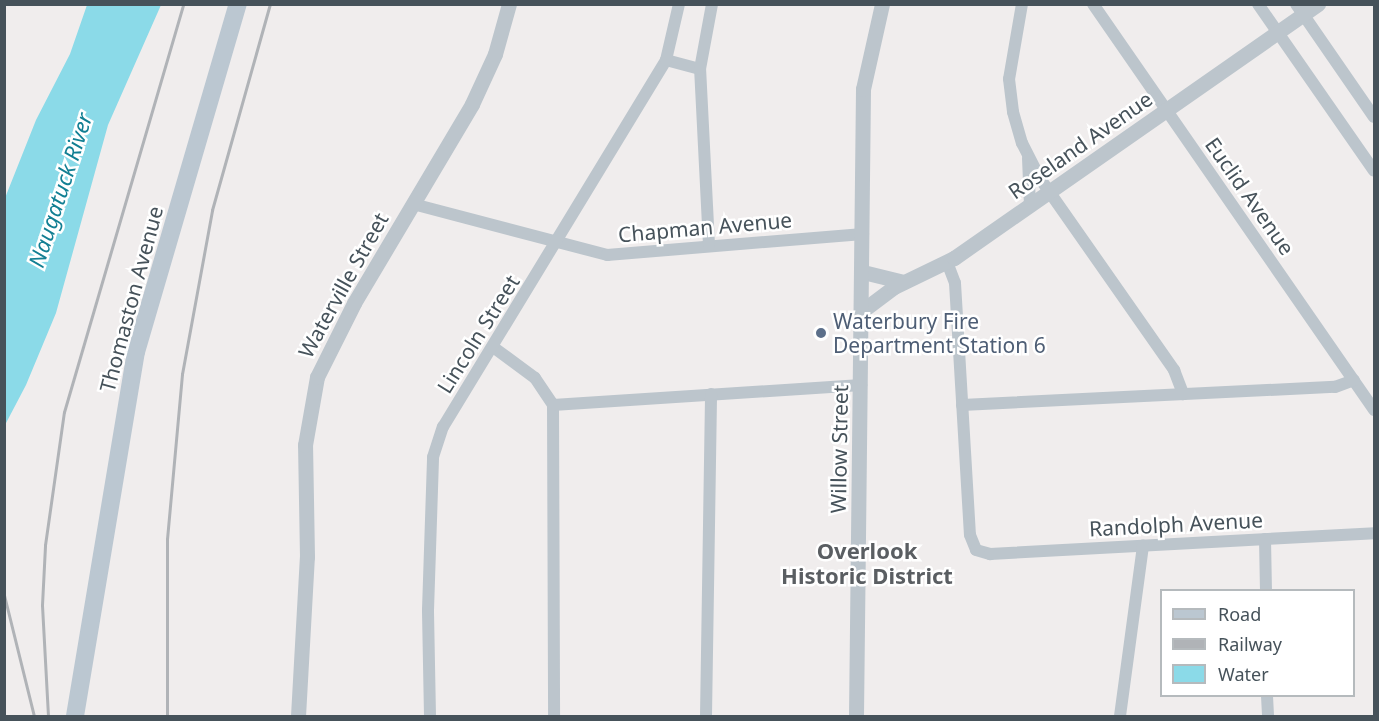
<!DOCTYPE html>
<html>
<head>
<meta charset="utf-8">
<style>
	body { margin:0 }
	#map { position:relative; width:1379px; height:721px; overflow:hidden; background:#f0eded; font-family:"Noto Sans",sans-serif }
	div>[style] { position:absolute }
	.water>* { inset:0; background:#8bdae8 }
	.minor>* { height:12px; margin:-6px; padding:0 6px; transform-origin:6px; border-radius:6px; background:#bcc5cc }
	.tertiary>* { height:15px; margin:-7.5px; padding:0 7.5px; transform-origin:7.5px; border-radius:7.5px; background:#bcc5cc }
	.secondary>* { height:18px; margin:-9px; padding:0 9px; transform-origin:9px; border-radius:9px; background:#bbc7d1 }
	.rail>* { height:3px; margin:-1.5px; padding:0 1.5px; transform-origin:1.5px; border-radius:1.5px; background:#b0b3b7 }
	.dots>* { width:16px; height:16px; translate:-50% -50%; box-sizing:border-box; border:3px solid #fff; border-radius:50% }
	span { translate:-50% -50%; white-space:nowrap; text-align:center; line-height:1.15; -webkit-text-stroke:5px #fff; paint-order:stroke }
	.street-label { font-size:21px; color:#46525a }
	.service-label { font-size:21px; color:#4e5e75 }
	.left { translate:0 -50%; text-align:left }
	.water-label { font-size:22px; color:#127f93; font-style:italic }
	.neighbourhood-label { font-size:22px; color:#5a5e62; font-weight:700 }
	.frame { position:absolute; inset:0; border:6px solid #46525a; pointer-events:none }
	.legend { position:absolute; left:1160px; top:589px; width:195px; height:108px; box-sizing:border-box; background:#fff; border:2px solid #b5babd; margin:0; padding:8px 10px; list-style:none; font-size:18px; color:#46525a }
	.legend li { display:flex; align-items:center; gap:12px; height:30px }
	.legend b { width:30px; border:2px solid #b5babd }
</style>
</head>
<body>
<div id="map">
	<div class="water">
		<i style="clip-path:polygon(87px 5px,161px 5px,108px 125px,56px 313px,26px 385px,5px 425px,5px 198px,36px 120px,70px 54px)"></i>
	</div>
	<div class="minor">
		<i style="left:1022px;top:4px;width:76px;rotate:99.8deg"></i>
		<i style="left:1009px;top:79px;width:33px;rotate:83deg"></i>
		<i style="left:1013px;top:112px;width:32px;rotate:74deg"></i>
		<i style="left:1022px;top:143px;width:38px;rotate:63deg"></i>
		<i style="left:1039px;top:177px;width:236px;rotate:55deg"></i>
		<i style="left:1174px;top:370px;width:26px;rotate:69deg"></i>
		<i style="left:1093px;top:4px;width:494px;rotate:55.3deg"></i>
		<i style="left:1258px;top:4px;width:203px;rotate:55.2deg"></i>
		<i style="left:1296px;top:4px;width:137px;rotate:55.4deg"></i>
		<i style="left:666px;top:60px;width:35px;rotate:15deg"></i>
		<i style="left:1028px;top:158px;width:47px;rotate:87.6deg"></i>
		<i style="left:413px;top:204px;width:201px;rotate:14.7deg"></i>
		<i style="left:607px;top:255px;width:257px;rotate:-4.7deg"></i>
		<i style="left:709px;top:245px;width:176px;rotate:-92.9deg"></i>
		<i style="left:700px;top:69px;width:66px;rotate:-79.5deg"></i>
		<i style="left:947px;top:262px;width:22px;rotate:69deg"></i>
		<i style="left:955px;top:283px;width:252px;rotate:86.6deg"></i>
		<i style="left:970px;top:535px;width:16px;rotate:68deg"></i>
		<i style="left:976px;top:550px;width:15px;rotate:16deg"></i>
		<i style="left:990px;top:554px;width:385px;rotate:-3.1deg"></i>
		<i style="left:493px;top:347px;width:52px;rotate:36.4deg"></i>
		<i style="left:535px;top:378px;width:32px;rotate:56deg"></i>
		<i style="left:553px;top:405px;width:311px;rotate:89.8deg"></i>
		<i style="left:553px;top:405px;width:309px;rotate:-3.7deg"></i>
		<i style="left:962px;top:405px;width:373px;rotate:-2.8deg"></i>
		<i style="left:1335px;top:387px;width:20px;rotate:-20deg"></i>
		<i style="left:1265px;top:539px;width:51px;rotate:88.9deg"></i>
		<i style="left:1267px;top:696px;width:20px;rotate:87deg"></i>
		<i style="left:430px;top:716px;width:106px;rotate:-91.1deg"></i>
		<i style="left:428px;top:610px;width:153px;rotate:-88.1deg"></i>
		<i style="left:433px;top:457px;width:32px;rotate:-72deg"></i>
		<i style="left:443px;top:427px;width:429px;rotate:-58.7deg"></i>
		<i style="left:666px;top:60px;width:57px;rotate:-76.9deg"></i>
		<i style="left:706px;top:716px;width:322px;rotate:-89.1deg"></i>
		<i style="left:1120px;top:716px;width:172px;rotate:-82.3deg"></i>
	</div>
	<div class="tertiary">
		<i style="left:863px;top:272px;width:42px;rotate:13.7deg"></i>
		<i style="left:862px;top:311px;width:40px;rotate:-37deg"></i>
		<i style="left:894px;top:287px;width:67px;rotate:-25.8deg"></i>
		<i style="left:954px;top:258px;width:444px;rotate:-34.9deg"></i>
		<i style="left:298px;top:716px;width:159px;rotate:-86.8deg"></i>
		<i style="left:307px;top:557px;width:112px;rotate:-91deg"></i>
		<i style="left:305px;top:445px;width:69px;rotate:-80deg"></i>
		<i style="left:317px;top:377px;width:83px;rotate:-63.4deg"></i>
		<i style="left:354px;top:303px;width:231px;rotate:-59.3deg"></i>
		<i style="left:472px;top:104px;width:55px;rotate:-65.3deg"></i>
		<i style="left:495px;top:54px;width:52px;rotate:-74.4deg"></i>
		<i style="left:856px;top:716px;width:627px;rotate:-89.36deg"></i>
		<i style="left:863px;top:89px;width:87px;rotate:-77.4deg"></i>
	</div>
	<div class="secondary">
		<i style="left:75px;top:716px;width:369px;rotate:-80.5deg"></i>
		<i style="left:136px;top:352px;width:363px;rotate:-73.7deg"></i>
	</div>
	<div class="rail">
		<i style="left:4px;top:595px;width:125px;rotate:76.1deg"></i>
		<i style="left:48px;top:716px;width:111px;rotate:-93.1deg"></i>
		<i style="left:42px;top:605px;width:60px;rotate:-87.1deg"></i>
		<i style="left:45px;top:545px;width:134px;rotate:-81.9deg"></i>
		<i style="left:64px;top:412px;width:425px;rotate:-73.7deg"></i>
		<i style="left:167px;top:716px;width:177px;rotate:-90deg"></i>
		<i style="left:167px;top:539px;width:166px;rotate:-84.8deg"></i>
		<i style="left:182px;top:374px;width:167px;rotate:-79.6deg"></i>
		<i style="left:212px;top:210px;width:214px;rotate:-74.3deg"></i>
	</div>
	<div class="dots">
		<i style="left:821px;top:333px;background:#5c6f8a"></i>
	</div>
	<div class="street-label">
		<span style="left:1080px;top:145px;rotate:-35deg">Roseland Avenue</span>
		<span style="left:1250px;top:196px;rotate:55deg">Euclid Avenue</span>
		<span style="left:705px;top:227px;rotate:-5deg">Chapman Avenue</span>
		<span style="left:343px;top:285px;rotate:-61deg">Waterville Street</span>
		<span style="left:131px;top:299px;rotate:-75deg">Thomaston Avenue</span>
		<span style="left:478px;top:334px;rotate:-58deg">Lincoln Street</span>
		<span style="left:839px;top:449px;rotate:-89deg">Willow Street</span>
		<span style="left:1176px;top:524px;rotate:-3deg">Randolph Avenue</span>
	</div>
	<div class="service-label">
		<span class="left" style="left:833px;top:333px">Waterbury Fire<br>Department Station 6</span>
	</div>
	<div class="water-label">
		<span style="left:60px;top:190px;rotate:-72deg">Naugatuck River</span>
	</div>
	<div class="neighbourhood-label">
		<span style="left:867px;top:563px">Overlook<br>Historic District</span>
	</div>
	<div class="frame"></div>
	<ul class="legend">
	<li><b style="height:8px;background:#bbc7d1"></b>Road</li>
	<li><b style="height:8px;background:#b0b3b7"></b>Railway</li>
	<li><b style="height:16px;background:#8bdae8"></b>Water</li>
	</ul>
</div>
</body>
</html>
